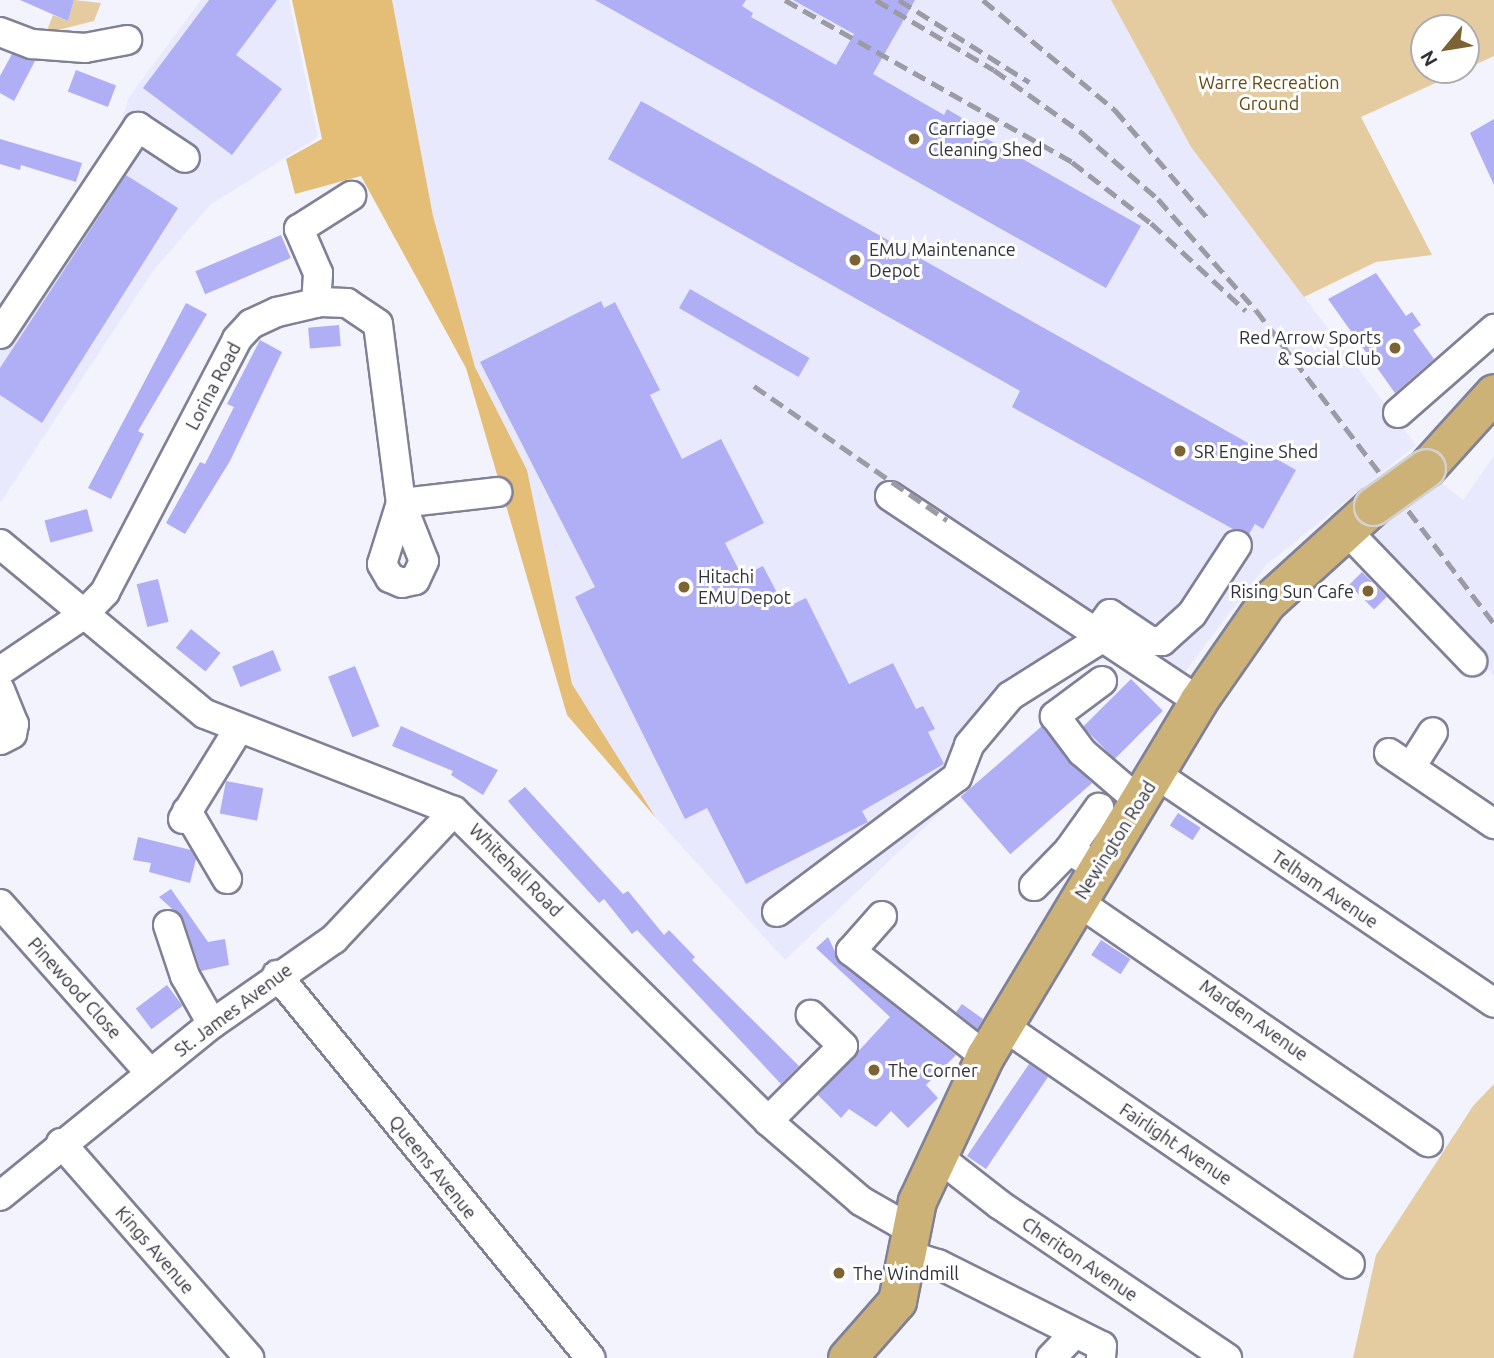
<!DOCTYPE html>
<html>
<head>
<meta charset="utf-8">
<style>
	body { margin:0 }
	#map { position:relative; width:1494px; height:1358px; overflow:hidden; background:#f3f3fd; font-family:Ubuntu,sans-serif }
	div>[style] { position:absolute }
	.built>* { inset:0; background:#e8e9fc }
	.green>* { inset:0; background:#e4cca0 }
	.forest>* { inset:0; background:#e4be77 }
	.building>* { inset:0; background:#b0aef4; transform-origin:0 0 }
	.roads { filter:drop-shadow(2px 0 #808096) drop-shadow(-2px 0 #808096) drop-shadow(0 2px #808096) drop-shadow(0 -2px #808096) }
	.minor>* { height:28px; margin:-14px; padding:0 14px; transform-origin:14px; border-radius:14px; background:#fff }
	.major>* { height:37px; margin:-18.5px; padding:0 18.5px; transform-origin:18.5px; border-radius:18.5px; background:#cdb277 }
	.rail>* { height:5px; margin-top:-2.5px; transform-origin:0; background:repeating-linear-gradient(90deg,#9b9ba5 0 14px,transparent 0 21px) }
	.bridges { filter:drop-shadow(2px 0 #d2d2d4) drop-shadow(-2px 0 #d2d2d4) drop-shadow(0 2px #d2d2d4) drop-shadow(0 -2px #d2d2d4) }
	.major-bridge>* { height:37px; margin:-18.5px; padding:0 18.5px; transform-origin:18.5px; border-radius:18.5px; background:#cdb277 }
	.dots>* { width:19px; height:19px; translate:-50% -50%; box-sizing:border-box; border:4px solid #fff; border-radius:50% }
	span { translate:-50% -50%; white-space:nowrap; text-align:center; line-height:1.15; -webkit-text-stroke:6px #fff; paint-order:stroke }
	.park-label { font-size:18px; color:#644a14 }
	.poi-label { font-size:18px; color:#31313b }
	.left { translate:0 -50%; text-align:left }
	.right { translate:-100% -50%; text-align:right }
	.street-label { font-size:18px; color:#31313b }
	.north { position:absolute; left:1410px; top:14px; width:70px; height:70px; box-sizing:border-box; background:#fff; border:2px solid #adadb1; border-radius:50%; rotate:240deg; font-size:19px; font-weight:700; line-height:28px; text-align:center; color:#31313b }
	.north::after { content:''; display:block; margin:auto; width:24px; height:32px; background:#7c6334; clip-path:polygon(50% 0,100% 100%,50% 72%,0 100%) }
</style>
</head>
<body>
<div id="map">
	<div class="built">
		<i style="clip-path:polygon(201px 0,289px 0,318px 137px,210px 205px,153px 271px,0 503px,0 310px,114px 144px,129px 97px)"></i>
		<i style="clip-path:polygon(392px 0,1111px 0,1191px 147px,1416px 445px,1266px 565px,1181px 677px,1135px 643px,1030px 696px,986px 742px,967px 787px,785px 960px,656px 818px,572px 684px,527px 470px,475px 367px,433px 216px)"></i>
		<i style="clip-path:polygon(1494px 456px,1494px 676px,1368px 539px,1438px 480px,1463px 500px)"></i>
	</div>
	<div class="green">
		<i style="clip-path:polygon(74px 0,101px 3px,94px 21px,46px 33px,53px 15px,68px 21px)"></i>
		<i style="clip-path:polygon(1111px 0,1494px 0,1494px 56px,1466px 69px,1466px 28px,1424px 28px,1424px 70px,1464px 70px,1361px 117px,1432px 255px,1376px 262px,1304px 297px,1191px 147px)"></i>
		<i style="clip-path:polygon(1494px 1084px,1494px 1358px,1353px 1358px,1376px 1255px,1473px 1106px)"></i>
	</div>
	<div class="forest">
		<i style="clip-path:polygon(292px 0,392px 0,433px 216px,475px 367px,527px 470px,572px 684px,656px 818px,567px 715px,466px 368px,361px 176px,295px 194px,286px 159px,322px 139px)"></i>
	</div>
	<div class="building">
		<i style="clip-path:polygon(20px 0,74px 0,68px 21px)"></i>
		<i style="clip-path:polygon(209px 0,277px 0,236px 55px,282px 89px,232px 155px,143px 88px)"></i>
		<i style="clip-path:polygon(595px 0,746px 0,742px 6px,753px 13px,751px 17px,836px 65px,854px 34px,793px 0,915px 0,873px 74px,944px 115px,947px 109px,962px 118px,959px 123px,1141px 226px,1106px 288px)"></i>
		<i style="clip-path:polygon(12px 54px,35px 61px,14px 101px,0 93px,0 76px)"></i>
		<i style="left:76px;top:70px;width:43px;height:23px;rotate:21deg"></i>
		<i style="clip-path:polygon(641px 101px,1296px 470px,1263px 529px,1255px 524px,1249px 534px,1233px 529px,1012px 407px,1020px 391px,608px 159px)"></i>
		<i style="clip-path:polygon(1494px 119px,1494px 185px,1470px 133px)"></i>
		<i style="clip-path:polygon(0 139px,82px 163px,76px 182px,21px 165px,20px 170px,0 164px)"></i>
		<i style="clip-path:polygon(126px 175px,178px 208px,42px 423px,0 395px,0 368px)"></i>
		<i style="left:281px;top:235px;width:25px;height:93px;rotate:67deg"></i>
		<i style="clip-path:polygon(1376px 273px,1406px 316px,1412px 312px,1421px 325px,1413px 330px,1434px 359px,1395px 393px,1328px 299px)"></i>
		<i style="left:690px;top:289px;width:138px;height:22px;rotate:30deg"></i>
		<i style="clip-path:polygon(601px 301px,604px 308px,615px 302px,660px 390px,650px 395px,682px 459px,721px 439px,764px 523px,725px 543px,742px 576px,763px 566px,785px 608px,806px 598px,849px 684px,893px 663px,916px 709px,923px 706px,935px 729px,928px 732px,944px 764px,862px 811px,868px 822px,746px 884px,707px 808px,685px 819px,575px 597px,595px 587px,480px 362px)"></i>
		<i style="clip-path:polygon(186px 303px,207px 314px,138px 431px,144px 434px,111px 499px,88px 488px)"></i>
		<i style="left:339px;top:325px;width:21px;height:31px;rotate:85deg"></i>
		<i style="clip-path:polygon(260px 340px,282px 352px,230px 461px,185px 534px,166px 523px,200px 462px,205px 464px,234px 407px,227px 404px)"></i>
		<i style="left:87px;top:509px;width:23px;height:44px;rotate:75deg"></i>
		<i style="left:1362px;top:572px;width:35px;height:18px;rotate:45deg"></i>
		<i style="left:158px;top:579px;width:44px;height:22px;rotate:76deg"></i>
		<i style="left:191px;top:629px;width:38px;height:24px;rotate:39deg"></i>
		<i style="left:273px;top:650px;width:22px;height:44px;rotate:68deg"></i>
		<i style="left:355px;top:666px;width:65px;height:29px;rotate:68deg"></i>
		<i style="left:1131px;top:679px;width:45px;height:68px;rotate:45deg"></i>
		<i style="clip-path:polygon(401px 726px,498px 770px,483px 795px,451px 775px,453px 771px,392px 746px)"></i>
		<i style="left:1042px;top:726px;width:76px;height:108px;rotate:49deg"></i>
		<i style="left:226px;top:781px;width:38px;height:33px;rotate:11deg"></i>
		<i style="clip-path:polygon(525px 787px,623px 894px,628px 891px,664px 935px,669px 930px,695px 957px,692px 960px,799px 1066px,781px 1084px,637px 930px,632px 934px,604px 899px,599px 903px,533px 830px,508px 801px)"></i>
		<i style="left:1178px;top:813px;width:27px;height:15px;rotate:33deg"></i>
		<i style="clip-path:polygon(138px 837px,191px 850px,196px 859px,190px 883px,149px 872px,151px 863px,133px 860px)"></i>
		<i style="clip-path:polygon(171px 889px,208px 942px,225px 939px,229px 965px,201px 971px,183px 919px,159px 897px)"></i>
		<i style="clip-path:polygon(828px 937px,841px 964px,956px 1055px,926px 1085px,938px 1098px,908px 1128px,891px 1111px,876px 1127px,849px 1109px,841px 1118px,818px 1095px,890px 1017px,816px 948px)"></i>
		<i style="left:1101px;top:940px;width:35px;height:18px;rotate:33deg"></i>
		<i style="left:167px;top:985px;width:26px;height:39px;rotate:53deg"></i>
		<i style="clip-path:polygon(962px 1004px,983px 1019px,977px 1029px,956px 1012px)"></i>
		<i style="left:1029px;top:1064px;width:23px;height:111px;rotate:34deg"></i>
	</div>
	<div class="roads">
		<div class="minor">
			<i style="left:0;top:32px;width:34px;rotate:21deg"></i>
			<i style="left:32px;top:44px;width:53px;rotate:4.3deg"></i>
			<i style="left:85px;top:48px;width:43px;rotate:-10.8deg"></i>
			<i style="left:316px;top:303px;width:30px;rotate:-86deg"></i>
			<i style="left:318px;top:273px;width:48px;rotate:-113.4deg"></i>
			<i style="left:299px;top:229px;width:62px;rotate:-32.4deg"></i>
			<i style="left:0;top:334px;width:249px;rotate:-56.3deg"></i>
			<i style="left:138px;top:127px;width:56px;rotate:33.4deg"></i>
			<i style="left:1398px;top:413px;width:128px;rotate:-41.2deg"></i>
			<i style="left:890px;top:496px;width:370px;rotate:33.6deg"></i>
			<i style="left:401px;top:503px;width:97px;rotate:-6.5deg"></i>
			<i style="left:1344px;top:528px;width:185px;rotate:46.1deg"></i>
			<i style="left:0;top:544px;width:266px;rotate:39.7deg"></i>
			<i style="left:205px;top:714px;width:267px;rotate:21.3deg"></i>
			<i style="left:454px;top:811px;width:441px;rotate:44.6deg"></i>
			<i style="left:768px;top:1121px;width:123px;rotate:40.7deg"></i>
			<i style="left:861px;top:1201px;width:56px;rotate:29.7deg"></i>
			<i style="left:1095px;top:634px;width:25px;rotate:-53deg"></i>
			<i style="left:1110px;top:614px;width:48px;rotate:34deg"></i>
			<i style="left:1150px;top:641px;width:12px"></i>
			<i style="left:1162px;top:641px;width:40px;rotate:-42deg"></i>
			<i style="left:1192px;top:614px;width:82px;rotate:-56.9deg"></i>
			<i style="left:0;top:671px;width:100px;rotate:-34deg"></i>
			<i style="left:83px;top:615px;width:32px;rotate:-46deg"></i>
			<i style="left:105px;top:592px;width:285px;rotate:-62.4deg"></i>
			<i style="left:237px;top:339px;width:21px;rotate:-47deg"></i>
			<i style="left:251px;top:324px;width:29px;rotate:-25deg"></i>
			<i style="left:277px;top:312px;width:44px;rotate:-13.1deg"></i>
			<i style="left:320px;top:302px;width:27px;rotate:2deg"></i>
			<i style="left:347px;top:303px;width:37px;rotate:34deg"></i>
			<i style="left:378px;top:324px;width:180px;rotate:82.7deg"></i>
			<i style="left:401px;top:503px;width:62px;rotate:68.4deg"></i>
			<i style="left:424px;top:561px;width:21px;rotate:115deg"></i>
			<i style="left:415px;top:580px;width:13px;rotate:167deg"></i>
			<i style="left:402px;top:583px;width:13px;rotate:-157deg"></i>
			<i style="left:390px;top:578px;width:16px;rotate:-120deg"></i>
			<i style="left:382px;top:564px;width:64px;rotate:-72.7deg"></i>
			<i style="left:1102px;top:681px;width:59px;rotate:143.3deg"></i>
			<i style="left:1055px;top:716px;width:45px;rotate:53.1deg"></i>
			<i style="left:1082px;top:752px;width:75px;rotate:40.7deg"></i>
			<i style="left:0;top:690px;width:37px;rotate:68deg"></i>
			<i style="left:14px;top:724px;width:10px;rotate:101deg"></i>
			<i style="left:12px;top:734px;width:13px;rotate:153deg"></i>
			<i style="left:1389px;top:753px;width:127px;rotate:34.1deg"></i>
			<i style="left:1411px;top:767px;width:41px;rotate:-57.8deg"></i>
			<i style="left:1156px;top:774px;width:408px;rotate:34.1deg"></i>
			<i style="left:187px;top:811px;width:79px;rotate:59.5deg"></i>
			<i style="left:183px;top:819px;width:105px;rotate:-58.3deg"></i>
			<i style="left:1069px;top:850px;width:52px;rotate:-54.5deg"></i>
			<i style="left:1034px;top:886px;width:50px;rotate:-45.8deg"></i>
			<i style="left:1069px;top:850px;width:33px;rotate:31deg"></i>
			<i style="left:1077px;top:901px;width:426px;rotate:34.5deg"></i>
			<i style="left:0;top:904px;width:226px;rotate:48.4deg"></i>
			<i style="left:777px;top:912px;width:225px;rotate:-36.9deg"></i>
			<i style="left:957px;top:777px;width:34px;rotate:-69deg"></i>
			<i style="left:969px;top:745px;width:64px;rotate:-50.1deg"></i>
			<i style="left:1010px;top:696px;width:109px;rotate:-32.2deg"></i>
			<i style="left:882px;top:916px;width:47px;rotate:131.5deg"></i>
			<i style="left:851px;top:951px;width:170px;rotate:38.1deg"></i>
			<i style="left:168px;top:925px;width:54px;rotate:71.6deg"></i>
			<i style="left:185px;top:976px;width:55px;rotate:60.6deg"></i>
			<i style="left:277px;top:975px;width:495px;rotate:50.7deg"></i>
			<i style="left:1002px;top:1025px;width:422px;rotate:34.5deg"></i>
			<i style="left:768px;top:1121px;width:106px;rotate:-45deg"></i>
			<i style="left:843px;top:1046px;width:45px;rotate:-135.9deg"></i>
			<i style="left:61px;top:1143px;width:286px;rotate:48.8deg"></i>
			<i style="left:936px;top:1155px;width:81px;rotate:38deg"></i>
			<i style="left:1000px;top:1205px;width:274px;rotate:34deg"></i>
			<i style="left:0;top:1196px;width:273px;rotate:-39.1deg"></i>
			<i style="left:212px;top:1024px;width:149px;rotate:-34.9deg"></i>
			<i style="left:334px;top:939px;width:175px;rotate:-46.8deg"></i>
			<i style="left:908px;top:1255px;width:31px;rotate:17deg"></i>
			<i style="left:938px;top:1264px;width:183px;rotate:26.6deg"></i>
			<i style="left:1102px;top:1346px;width:12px;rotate:95deg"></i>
			<i style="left:1051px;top:1358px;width:33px;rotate:-46deg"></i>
		</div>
		<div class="major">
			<i style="left:1426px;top:468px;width:101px;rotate:-47.8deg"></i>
			<i style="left:847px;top:1358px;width:76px;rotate:-48.7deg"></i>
			<i style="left:897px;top:1301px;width:102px;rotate:-78.7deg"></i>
			<i style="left:917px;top:1201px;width:160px;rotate:-64.9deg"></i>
			<i style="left:985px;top:1056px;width:414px;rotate:-59deg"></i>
			<i style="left:1198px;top:701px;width:119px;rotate:-55.2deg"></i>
			<i style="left:1266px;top:603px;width:144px;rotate:-42.2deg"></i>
		</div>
	</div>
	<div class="rail">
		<i style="left:785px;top:0;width:330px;rotate:29.4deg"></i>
		<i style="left:1072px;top:162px;width:100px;rotate:37.7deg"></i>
		<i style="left:1151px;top:223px;width:129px;rotate:42.8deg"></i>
		<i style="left:876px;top:0;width:137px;rotate:30.7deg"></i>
		<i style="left:994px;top:70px;width:107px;rotate:35.5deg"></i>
		<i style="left:1081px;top:132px;width:102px;rotate:41deg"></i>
		<i style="left:1158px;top:199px;width:148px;rotate:48.6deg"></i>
		<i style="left:1256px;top:310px;width:393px;rotate:52.8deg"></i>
		<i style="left:899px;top:0;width:154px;rotate:32.2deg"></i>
		<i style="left:983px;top:0;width:172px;rotate:39.8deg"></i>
		<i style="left:1115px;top:110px;width:146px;rotate:49.4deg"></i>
		<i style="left:754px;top:386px;width:235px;rotate:34.8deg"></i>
	</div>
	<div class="bridges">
		<div class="major-bridge">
			<i style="left:1373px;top:506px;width:65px;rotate:-35.6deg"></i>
		</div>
	</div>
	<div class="dots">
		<i style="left:914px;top:139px;background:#7c6334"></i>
		<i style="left:855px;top:260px;background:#7c6334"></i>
		<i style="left:1395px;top:348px;background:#7c6334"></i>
		<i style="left:1180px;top:451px;background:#7c6334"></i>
		<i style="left:684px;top:587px;background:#7c6334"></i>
		<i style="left:1368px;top:591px;background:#7c6334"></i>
		<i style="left:874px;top:1070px;background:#7c6334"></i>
		<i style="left:839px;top:1273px;background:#7c6334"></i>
	</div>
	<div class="park-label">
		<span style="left:1269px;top:93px">Warre Recreation<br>Ground</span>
	</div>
	<div class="poi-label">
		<span class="left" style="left:928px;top:139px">Carriage<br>Cleaning Shed</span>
		<span class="left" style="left:869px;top:260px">EMU Maintenance<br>Depot</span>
		<span class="right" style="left:1381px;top:348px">Red Arrow Sports<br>&amp; Social Club</span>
		<span class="left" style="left:1194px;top:451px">SR Engine Shed</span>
		<span class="left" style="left:698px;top:587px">Hitachi<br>EMU Depot</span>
		<span class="right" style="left:1354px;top:591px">Rising Sun Cafe</span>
		<span class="left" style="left:888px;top:1070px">The Corner</span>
		<span class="left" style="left:853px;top:1273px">The Windmill</span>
	</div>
	<div class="street-label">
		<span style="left:213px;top:386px;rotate:-62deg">Lorina Road</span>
		<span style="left:1115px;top:840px;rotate:-58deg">Newington Road</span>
		<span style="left:516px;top:870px;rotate:45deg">Whitehall Road</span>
		<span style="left:1325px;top:889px;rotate:34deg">Telham Avenue</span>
		<span style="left:75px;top:988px;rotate:48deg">Pinewood Close</span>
		<span style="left:233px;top:1010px;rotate:-37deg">St. James Avenue</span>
		<span style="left:1254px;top:1020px;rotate:35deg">Marden Avenue</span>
		<span style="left:1176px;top:1144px;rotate:34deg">Fairlight Avenue</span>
		<span style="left:433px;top:1167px;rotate:51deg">Queens Avenue</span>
		<span style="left:155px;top:1250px;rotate:49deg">Kings Avenue</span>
		<span style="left:1080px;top:1259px;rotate:34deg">Cheriton Avenue</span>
	</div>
	<div class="north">N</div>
</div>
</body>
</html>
